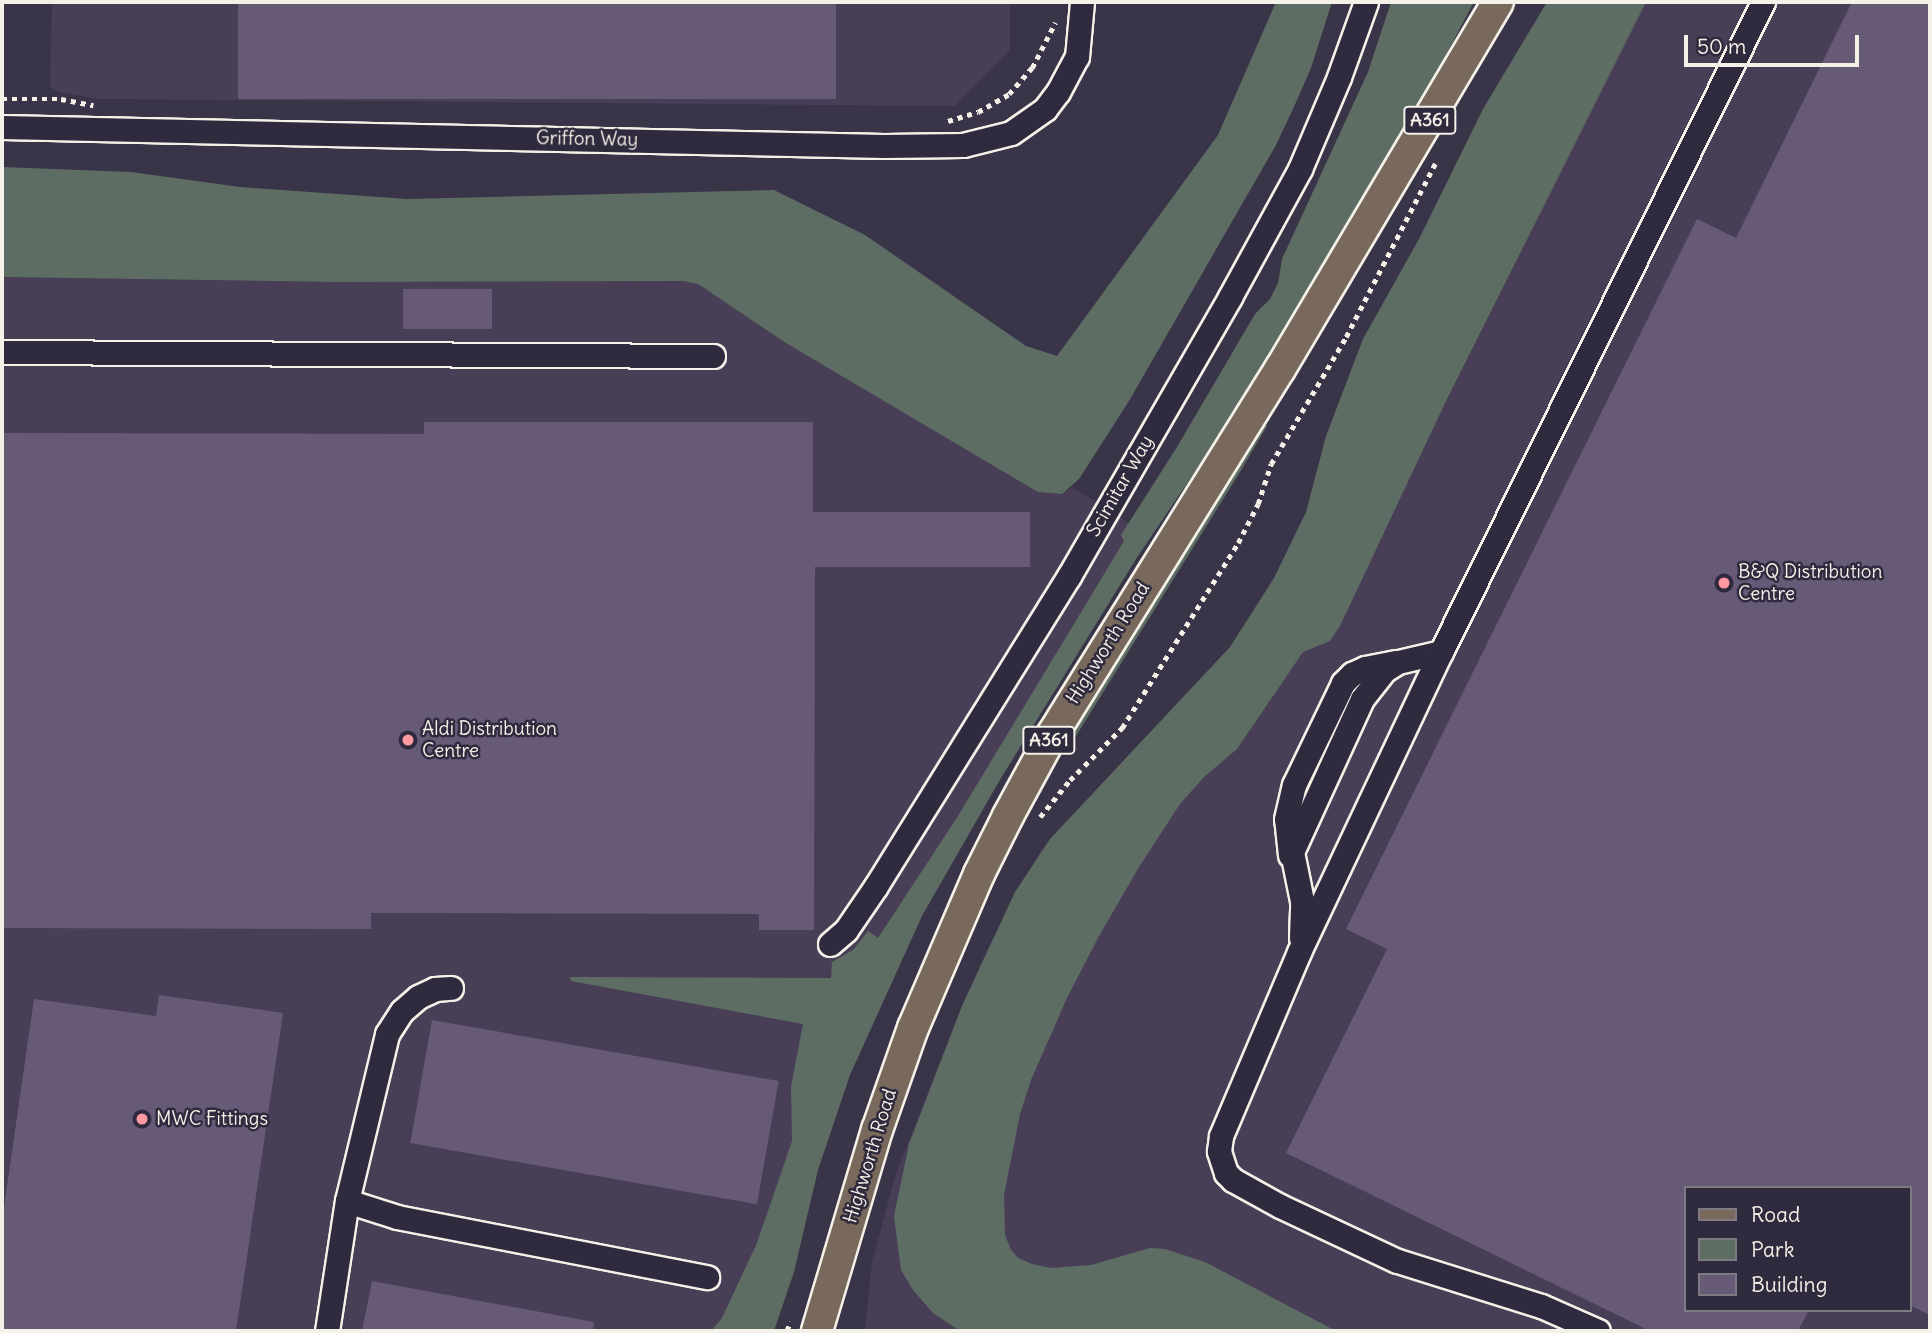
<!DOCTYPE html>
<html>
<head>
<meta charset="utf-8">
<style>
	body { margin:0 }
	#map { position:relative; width:1932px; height:1333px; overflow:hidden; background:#3a3448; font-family:Delius,sans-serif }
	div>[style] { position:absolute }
	.built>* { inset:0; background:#483f56 }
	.green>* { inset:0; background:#5d6d64 }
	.building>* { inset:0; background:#675a76; transform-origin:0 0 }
	.path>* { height:4.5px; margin-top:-2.25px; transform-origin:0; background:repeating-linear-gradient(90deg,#f4f1e8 0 5px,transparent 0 10px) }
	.roads { filter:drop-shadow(2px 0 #f4f1e8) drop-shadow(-2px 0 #f4f1e8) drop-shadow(0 2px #f4f1e8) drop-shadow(0 -2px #f4f1e8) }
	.minor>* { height:23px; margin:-11.5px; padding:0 11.5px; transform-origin:11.5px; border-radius:11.5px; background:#2f2a3d }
	.major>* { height:30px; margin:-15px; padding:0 15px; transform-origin:15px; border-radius:15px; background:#78695c }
	.dots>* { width:19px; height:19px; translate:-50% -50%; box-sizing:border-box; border:4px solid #2f2a3d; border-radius:50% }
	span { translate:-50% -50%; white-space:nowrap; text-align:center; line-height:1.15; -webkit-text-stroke:5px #2f2a3d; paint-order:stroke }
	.shield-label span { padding:2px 5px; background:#2f2a3d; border:2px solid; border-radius:5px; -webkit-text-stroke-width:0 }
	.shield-label { font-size:18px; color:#f4f1e8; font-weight:700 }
	.street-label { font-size:19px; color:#f4f1e8 }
	.poi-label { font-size:19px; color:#f4f1e8 }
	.left { translate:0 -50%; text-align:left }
	.frame { position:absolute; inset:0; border:4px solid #f4f1e8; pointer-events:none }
	.legend { position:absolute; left:1684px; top:1186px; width:228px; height:126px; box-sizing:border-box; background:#2f2a3d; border:2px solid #7e7a81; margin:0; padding:9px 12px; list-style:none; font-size:21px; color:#f4f1e8 }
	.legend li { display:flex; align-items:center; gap:14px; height:35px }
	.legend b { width:35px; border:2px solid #7e7a81 }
	.scale { position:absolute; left:1684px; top:35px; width:175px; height:32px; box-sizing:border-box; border:4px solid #f4f1e8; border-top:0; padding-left:9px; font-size:21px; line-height:24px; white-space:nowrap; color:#f4f1e8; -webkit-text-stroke:5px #2f2a3d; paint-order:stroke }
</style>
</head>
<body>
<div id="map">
	<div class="built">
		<i style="clip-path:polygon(52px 2px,1010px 2px,1010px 50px,955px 106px,100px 99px,59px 92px,50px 87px)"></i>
		<i style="clip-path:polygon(evenodd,1548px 2px,1930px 2px,1930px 1331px,865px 1331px,872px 1262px,896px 1173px,962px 1006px,988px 948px,1041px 851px,1077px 811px,1249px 642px,1548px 2px,1685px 1188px,1909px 1188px,1909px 1310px,1685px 1310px,1685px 1188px)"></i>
		<i style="clip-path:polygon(2px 277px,338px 282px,683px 281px,698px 284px,786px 343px,1062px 494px,1072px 487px,1146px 534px,882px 977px,763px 1331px,2px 1331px)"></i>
	</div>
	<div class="green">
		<i style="clip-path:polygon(1276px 2px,1332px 2px,1311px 68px,1293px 109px,1276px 145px,1129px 401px,1079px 479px,1062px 494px,1038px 492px,1021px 482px,786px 343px,698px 284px,683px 281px,338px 282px,2px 277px,2px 167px,131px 172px,240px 187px,407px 199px,774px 190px,865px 235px,1026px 346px,1057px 356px,1218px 135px)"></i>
		<i style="clip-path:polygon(1391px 2px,1474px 2px,1391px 158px,1321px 276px,1236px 411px,1136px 559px,1001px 778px,922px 916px,850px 1075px,818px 1170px,794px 1272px,774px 1331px,711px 1331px,722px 1318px,757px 1243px,792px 1141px,791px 1086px,803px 1024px,571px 981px,570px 977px,831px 978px,832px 962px,853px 950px,868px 931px,878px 938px,958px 816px,1124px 541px,1121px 535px,1177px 447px,1255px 314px,1270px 299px,1278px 283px,1282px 259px,1368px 72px)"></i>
		<i style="clip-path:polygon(1547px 2px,1646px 2px,1446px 401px,1340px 626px,1330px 641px,1303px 652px,1237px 749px,1204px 777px,1180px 804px,1139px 867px,1099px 936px,1067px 998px,1031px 1080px,1020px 1114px,1004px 1195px,1005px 1235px,1011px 1250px,1018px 1258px,1032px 1264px,1051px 1268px,1091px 1265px,1150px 1248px,1165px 1249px,1205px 1262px,1336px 1331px,959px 1330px,933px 1313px,913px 1290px,901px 1270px,894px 1216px,909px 1144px,962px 1006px,1015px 892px,1050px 839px,1230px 647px,1274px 578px,1306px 512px,1326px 436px,1363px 339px,1419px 239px,1483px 109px)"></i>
		<i style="clip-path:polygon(1262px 423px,1267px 426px,1240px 472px,1066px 752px,1060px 749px)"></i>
	</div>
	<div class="building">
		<i style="left:238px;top:2px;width:598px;height:97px"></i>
		<i style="clip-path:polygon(1852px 2px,1930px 2px,1930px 1315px,1909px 1305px,1909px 1188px,1685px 1188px,1685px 1310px,1809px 1310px,1798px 1331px,1650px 1331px,1286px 1153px,1387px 949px,1346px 929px,1697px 219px,1736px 238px)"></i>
		<i style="left:403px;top:289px;width:89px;height:40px"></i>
		<i style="clip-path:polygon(424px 422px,813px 422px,813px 512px,1030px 512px,1030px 567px,815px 567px,814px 930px,759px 930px,759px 914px,371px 913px,371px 929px,2px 928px,2px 433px,424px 434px)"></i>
		<i style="clip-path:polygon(159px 995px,283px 1013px,236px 1331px,2px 1331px,2px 1221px,34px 999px,156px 1016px)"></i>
		<i style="left:432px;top:1020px;width:352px;height:125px;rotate:10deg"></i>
		<i style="clip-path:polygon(372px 1281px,594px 1322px,593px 1331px,362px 1331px)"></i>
	</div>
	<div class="path">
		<i style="left:2px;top:99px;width:59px"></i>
		<i style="left:61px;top:99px;width:33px;rotate:11deg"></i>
		<i style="left:948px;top:121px;width:31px;rotate:-17deg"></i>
		<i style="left:978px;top:112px;width:36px;rotate:-30deg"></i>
		<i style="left:1009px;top:94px;width:35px;rotate:-49deg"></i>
		<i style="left:1032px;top:68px;width:51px;rotate:-62.9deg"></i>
		<i style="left:1040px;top:817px;width:48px;rotate:-51deg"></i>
		<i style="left:1070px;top:780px;width:74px;rotate:-45deg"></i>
		<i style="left:1122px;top:728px;width:218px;rotate:-57.9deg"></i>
		<i style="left:1238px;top:543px;width:44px;rotate:-62.9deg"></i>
		<i style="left:1258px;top:504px;width:42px;rotate:-72deg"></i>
		<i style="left:1271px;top:464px;width:147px;rotate:-59.4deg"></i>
		<i style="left:1346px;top:337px;width:195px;rotate:-62.8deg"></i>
		<i style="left:787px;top:1331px;width:10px;rotate:-73deg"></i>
	</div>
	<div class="roads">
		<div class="minor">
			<i style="left:2px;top:127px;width:882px;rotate:1.23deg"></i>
			<i style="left:884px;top:146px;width:79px;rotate:-0.7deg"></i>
			<i style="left:963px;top:145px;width:49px;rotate:-14deg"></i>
			<i style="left:1011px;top:133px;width:42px;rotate:-35.2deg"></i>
			<i style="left:1045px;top:109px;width:21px;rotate:-53deg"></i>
			<i style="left:1058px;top:92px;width:40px;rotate:-62deg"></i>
			<i style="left:1077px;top:57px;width:55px;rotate:-84.8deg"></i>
			<i style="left:2px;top:352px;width:711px;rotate:0.32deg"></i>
			<i style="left:1290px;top:855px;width:36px;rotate:-96deg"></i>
			<i style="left:1286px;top:819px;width:35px;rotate:-77deg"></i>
			<i style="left:1294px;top:785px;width:113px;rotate:-64.3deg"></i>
			<i style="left:1343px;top:683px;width:13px;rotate:-45deg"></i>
			<i style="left:1352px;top:674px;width:14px;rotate:-25deg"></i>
			<i style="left:1365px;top:668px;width:31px;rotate:-11deg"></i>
			<i style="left:1301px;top:938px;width:37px;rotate:-88deg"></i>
			<i style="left:1302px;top:901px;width:50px;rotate:-101.5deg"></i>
			<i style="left:1292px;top:852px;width:168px;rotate:-65.4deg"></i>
			<i style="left:1362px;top:699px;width:37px;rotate:-52deg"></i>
			<i style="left:1385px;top:670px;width:15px;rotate:-32deg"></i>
			<i style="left:1398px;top:662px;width:44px;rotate:-13.1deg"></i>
			<i style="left:830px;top:944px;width:21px;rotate:-41deg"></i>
			<i style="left:846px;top:930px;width:53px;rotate:-55.7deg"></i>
			<i style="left:876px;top:886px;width:365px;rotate:-58.1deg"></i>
			<i style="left:1069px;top:576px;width:322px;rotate:-60deg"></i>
			<i style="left:1230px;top:297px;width:146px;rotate:-61.3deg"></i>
			<i style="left:1300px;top:169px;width:100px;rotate:-67deg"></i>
			<i style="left:1339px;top:77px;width:80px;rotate:-70.2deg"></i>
			<i style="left:347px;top:1201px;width:52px;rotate:17.7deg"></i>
			<i style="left:397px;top:1217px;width:316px;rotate:11deg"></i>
			<i style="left:327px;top:1331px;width:132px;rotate:-81.3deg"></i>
			<i style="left:347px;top:1201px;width:172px;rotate:-76.5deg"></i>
			<i style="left:387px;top:1034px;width:27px;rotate:-57deg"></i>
			<i style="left:402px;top:1011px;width:21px;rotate:-41deg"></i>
			<i style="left:418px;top:997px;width:19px;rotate:-25deg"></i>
			<i style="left:435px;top:989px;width:16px;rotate:-4deg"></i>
			<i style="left:1598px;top:1331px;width:62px;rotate:-156.3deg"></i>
			<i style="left:1541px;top:1306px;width:151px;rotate:-162.6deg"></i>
			<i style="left:1397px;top:1261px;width:129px;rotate:-154.8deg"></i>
			<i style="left:1280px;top:1206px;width:54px;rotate:-151deg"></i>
			<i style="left:1233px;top:1180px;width:10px;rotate:-135deg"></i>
			<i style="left:1226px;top:1173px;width:23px;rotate:-108deg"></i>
			<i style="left:1219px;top:1151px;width:15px;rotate:-82deg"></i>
			<i style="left:1221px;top:1136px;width:200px;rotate:-67deg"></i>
			<i style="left:1299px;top:952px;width:332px;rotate:-64.7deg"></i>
			<i style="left:1441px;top:652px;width:725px;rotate:-63.65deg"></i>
		</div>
		<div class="major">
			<i style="left:817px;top:1331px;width:210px;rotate:-73.4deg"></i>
			<i style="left:877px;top:1130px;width:108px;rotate:-70.6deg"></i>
			<i style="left:913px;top:1028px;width:168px;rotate:-66.8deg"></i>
			<i style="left:979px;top:874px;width:65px;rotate:-63.4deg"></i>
			<i style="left:1008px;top:816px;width:92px;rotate:-61.5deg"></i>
			<i style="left:1052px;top:735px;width:431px;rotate:-58.1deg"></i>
			<i style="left:1280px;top:369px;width:427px;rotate:-59.3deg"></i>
		</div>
	</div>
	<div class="dots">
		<i style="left:1724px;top:583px;background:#ff9aa2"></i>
		<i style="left:408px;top:740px;background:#ff9aa2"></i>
		<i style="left:142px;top:1119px;background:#ff9aa2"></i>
	</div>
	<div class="shield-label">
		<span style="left:1430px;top:120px">A361</span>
		<span style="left:1049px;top:740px">A361</span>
	</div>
	<div class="street-label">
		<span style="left:587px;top:139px;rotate:1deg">Griffon Way</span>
		<span style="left:1120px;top:486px;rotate:-60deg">Scimitar Way</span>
		<span style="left:1108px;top:643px;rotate:-58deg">Highworth Road</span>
		<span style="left:870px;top:1156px;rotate:-73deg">Highworth Road</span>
	</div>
	<div class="poi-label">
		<span class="left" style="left:1738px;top:583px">B&amp;Q Distribution<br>Centre</span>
		<span class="left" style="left:422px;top:740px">Aldi Distribution<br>Centre</span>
		<span class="left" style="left:156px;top:1119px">MWC Fittings</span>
	</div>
	<div class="frame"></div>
	<ul class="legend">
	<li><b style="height:9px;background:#78695c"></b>Road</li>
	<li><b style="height:19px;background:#5d6d64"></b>Park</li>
	<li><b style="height:19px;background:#675a76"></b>Building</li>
	</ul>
	<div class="scale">50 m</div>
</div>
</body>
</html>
